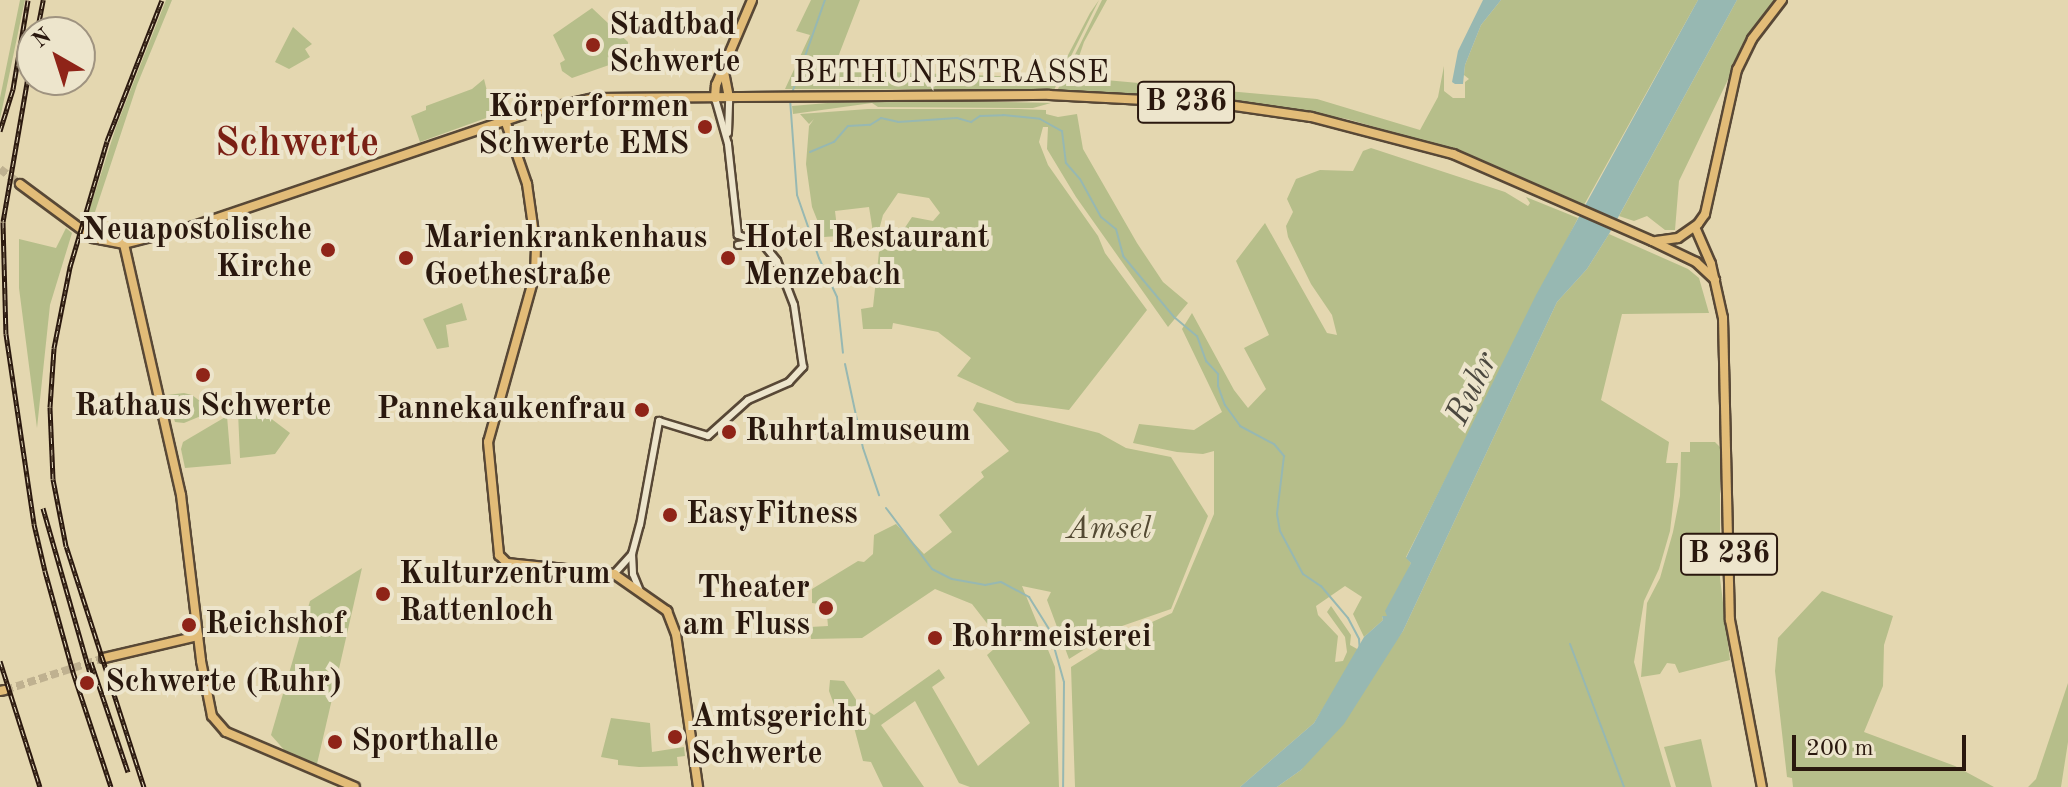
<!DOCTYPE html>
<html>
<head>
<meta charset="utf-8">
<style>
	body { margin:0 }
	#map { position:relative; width:2068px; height:787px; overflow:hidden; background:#e4d7b0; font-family:"Old Standard TT",serif }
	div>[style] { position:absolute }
	.green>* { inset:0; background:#b6be8a }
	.water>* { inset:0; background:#97b8b2 }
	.stream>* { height:2px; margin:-1px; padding:0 1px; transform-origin:1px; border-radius:1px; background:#97b8b2 }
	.major-tunnel>* { height:8px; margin-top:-4px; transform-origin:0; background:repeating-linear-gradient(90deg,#bfb190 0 8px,transparent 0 12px) }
	.roads { filter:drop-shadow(2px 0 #584836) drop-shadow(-2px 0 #584836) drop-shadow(0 2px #584836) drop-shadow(0 -2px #584836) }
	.minor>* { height:6px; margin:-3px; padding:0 3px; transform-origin:3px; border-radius:3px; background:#ede5cc }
	.major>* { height:8px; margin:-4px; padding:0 4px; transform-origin:4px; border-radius:4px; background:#e2bc78 }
	.rail>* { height:5px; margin-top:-2.5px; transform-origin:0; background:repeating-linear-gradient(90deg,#ede5cc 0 6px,#2a180e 0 12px); box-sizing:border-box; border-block:2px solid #2a180e }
	.dots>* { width:22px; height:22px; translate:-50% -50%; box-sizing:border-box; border:4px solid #ede5cc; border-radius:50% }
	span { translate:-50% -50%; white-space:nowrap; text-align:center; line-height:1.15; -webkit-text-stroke:8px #ede5cc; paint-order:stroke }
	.shield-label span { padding:2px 6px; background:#ede5cc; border:2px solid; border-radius:6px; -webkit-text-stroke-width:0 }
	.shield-label { font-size:30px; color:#2a180e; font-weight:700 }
	.poi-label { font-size:32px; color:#2a180e; font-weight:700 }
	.left { translate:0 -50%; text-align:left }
	.right { translate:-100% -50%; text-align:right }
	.street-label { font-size:32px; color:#2a180e }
	.park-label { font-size:32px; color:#544a33; font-style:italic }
	.water-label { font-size:34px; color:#4b483f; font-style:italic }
	.district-label { font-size:40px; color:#7a1f14; font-weight:700 }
	.north { position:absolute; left:16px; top:16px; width:80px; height:80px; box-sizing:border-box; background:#ede5cc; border:2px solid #9f9380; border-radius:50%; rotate:321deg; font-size:22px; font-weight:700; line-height:32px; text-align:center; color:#2a180e }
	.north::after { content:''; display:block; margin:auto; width:28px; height:36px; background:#8f2418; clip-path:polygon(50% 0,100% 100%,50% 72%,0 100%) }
	.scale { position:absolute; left:1792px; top:735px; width:174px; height:36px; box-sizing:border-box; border:4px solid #2a180e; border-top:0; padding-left:10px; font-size:24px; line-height:28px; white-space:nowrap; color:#2a180e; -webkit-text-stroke:6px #ede5cc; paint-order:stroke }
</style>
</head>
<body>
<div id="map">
	<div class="green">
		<i style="clip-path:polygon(20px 0,25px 0,23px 9px,0 119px,0 98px)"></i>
		<i style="clip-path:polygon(166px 0,172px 0,137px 85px,90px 227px,85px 224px,116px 127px)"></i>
		<i style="clip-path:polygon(811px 0,860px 0,833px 70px,1056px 78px,1090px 13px,1099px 0,1054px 90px,785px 89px,810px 35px,796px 31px)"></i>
		<i style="clip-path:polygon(1102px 0,1107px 0,1084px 42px,1072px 77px,1317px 99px,1420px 130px,1438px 97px,1444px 66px,1444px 91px,1453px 98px,1465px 98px,1465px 82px,1469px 79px,1464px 75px,1465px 65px,1481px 25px,1501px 0,1698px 0,1584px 205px,1452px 149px,1347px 119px,1234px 100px,1057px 91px)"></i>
		<i style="clip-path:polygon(1737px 0,1775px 0,1751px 32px,1679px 181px,1675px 230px,1665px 230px,1647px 216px,1634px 221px,1619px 216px)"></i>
		<i style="clip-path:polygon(592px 8px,628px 42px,628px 49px,612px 64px,572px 78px,562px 71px,560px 63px,565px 60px,553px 35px)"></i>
		<i style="clip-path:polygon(293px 27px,312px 44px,305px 49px,310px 57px,289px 69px,275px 62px)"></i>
		<i style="clip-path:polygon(484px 79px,491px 107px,489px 117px,420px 142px,411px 116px,426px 110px,426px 106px,472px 89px)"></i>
		<i style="clip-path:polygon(851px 101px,949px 101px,1051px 103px,1033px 108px,878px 107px,872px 103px,793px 114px,792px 106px)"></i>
		<i style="clip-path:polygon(868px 109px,1018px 109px,1046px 110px,1046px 114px,1058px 117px,1077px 114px,1083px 149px,1137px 243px,1163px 282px,1188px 303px,1168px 327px,1076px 197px,1047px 149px,1048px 127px,1043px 127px,1039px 142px,1048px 165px,1098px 236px,1105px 253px,1147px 310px,1069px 410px,1016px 403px,957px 376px,971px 358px,938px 332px,893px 323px,892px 329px,863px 329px,861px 309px,873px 307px,879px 252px,898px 238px,912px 217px,933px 221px,940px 213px,929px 198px,898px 193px,883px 215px,875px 245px,869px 207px,835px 211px,838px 236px,824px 237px,812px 207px,806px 164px,809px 126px,814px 119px,809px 124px,800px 114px)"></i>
		<i style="clip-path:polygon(1371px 148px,1505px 192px,1528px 206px,1530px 203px,1526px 197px,1578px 218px,1406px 557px,1411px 563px,1387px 617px,1382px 616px,1383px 620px,1364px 637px,1353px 614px,1362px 597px,1345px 586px,1316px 606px,1318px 615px,1338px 636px,1335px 662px,1343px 661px,1347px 652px,1345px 637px,1327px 612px,1331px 606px,1351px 635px,1350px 645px,1359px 650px,1314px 723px,1240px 787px,1075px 787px,1071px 667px,1119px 637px,1172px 613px,1214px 514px,1214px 451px,1203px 454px,1177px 452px,1133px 443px,1139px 424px,1194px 430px,1222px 412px,1182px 329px,1192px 313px,1234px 390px,1248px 408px,1266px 389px,1244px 348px,1269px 335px,1236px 261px,1265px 223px,1327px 333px,1337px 335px,1332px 315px,1311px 284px,1288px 237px,1286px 226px,1293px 212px,1287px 199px,1296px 179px,1320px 170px,1353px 171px,1363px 151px)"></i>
		<i style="clip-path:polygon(66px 228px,72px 233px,50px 305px,37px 428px,19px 288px,19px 239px,56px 248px)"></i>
		<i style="clip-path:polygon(1609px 234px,1688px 269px,1699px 278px,1709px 313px,1622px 314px,1601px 400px,1669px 442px,1666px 463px,1678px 463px,1670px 531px,1659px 569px,1644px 601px,1634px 662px,1671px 787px,1277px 787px,1301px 770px,1403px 631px,1557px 302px,1587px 269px)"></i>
		<i style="clip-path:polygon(462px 303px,467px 320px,446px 325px,449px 347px,437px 349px,423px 319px)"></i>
		<i style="clip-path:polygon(184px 393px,192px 395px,213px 411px,184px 423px,175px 422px,167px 395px)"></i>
		<i style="clip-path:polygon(266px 397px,271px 405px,269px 417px,290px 433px,275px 454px,240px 458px,238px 412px)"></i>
		<i style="clip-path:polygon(977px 402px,1099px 433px,1126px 448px,1171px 457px,1208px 516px,1171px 609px,1122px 626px,1069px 659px,1047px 600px,1051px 592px,1022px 586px,1055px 667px,1059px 787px,970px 787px,959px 783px,915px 701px,881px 725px,924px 787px,883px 787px,871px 762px,863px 761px,851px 716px,837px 713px,829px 691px,830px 680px,844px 681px,860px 706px,874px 715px,939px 669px,945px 678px,932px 687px,978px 766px,1030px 723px,987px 655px,1001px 643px,986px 622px,972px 604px,935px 589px,862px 638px,811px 639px,810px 627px,828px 626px,826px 605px,812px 603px,812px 589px,858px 561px,864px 562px,873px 554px,874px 535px,896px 524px,924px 554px,952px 532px,939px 515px,984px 477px,981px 472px,1009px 451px,973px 410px)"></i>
		<i style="clip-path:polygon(227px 416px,231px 464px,185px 468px,181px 449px,183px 442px)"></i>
		<i style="clip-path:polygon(1690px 442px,1715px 442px,1720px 447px,1720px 578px,1730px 660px,1679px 673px,1675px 664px,1667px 663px,1660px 674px,1641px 677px,1647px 603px,1660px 578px,1673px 532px,1680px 496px,1681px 452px,1690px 452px)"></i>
		<i style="clip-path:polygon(362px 568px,341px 660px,317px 764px,286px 752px,271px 735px,310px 601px)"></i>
		<i style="clip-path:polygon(1822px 591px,1893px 616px,1884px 645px,1883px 686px,1864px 732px,1955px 766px,1994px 787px,1793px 787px,1792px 778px,1787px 777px,1775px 671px,1778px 638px)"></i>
		<i style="clip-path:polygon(2068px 683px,2068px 742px,2061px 787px,2028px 787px,2036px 779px)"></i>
		<i style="clip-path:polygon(611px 718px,650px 723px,652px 752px,684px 747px,685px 756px,677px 757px,678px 766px,639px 767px,618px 765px,618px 760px,601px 757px)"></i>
		<i style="clip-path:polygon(1701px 739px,1712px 787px,1676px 787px,1664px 747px)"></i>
	</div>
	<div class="water">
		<i style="clip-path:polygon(1483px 0,1501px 0,1481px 25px,1465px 65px,1463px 84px,1455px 84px,1452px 82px,1458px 51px)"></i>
		<i style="clip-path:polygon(1698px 0,1737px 0,1609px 234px,1587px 269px,1557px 302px,1403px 631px,1344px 724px,1301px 770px,1277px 787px,1240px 787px,1314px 723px,1364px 637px,1383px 620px,1382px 616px,1387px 616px,1385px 611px,1411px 563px,1406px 558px,1536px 295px)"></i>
	</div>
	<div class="stream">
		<i style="left:792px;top:93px;width:99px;rotate:-70.5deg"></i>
		<i style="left:790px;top:99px;width:96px;rotate:85.8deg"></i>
		<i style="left:797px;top:195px;width:67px;rotate:70.8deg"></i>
		<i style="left:819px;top:258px;width:43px;rotate:65.2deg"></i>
		<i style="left:837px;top:297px;width:56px;rotate:83.9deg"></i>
		<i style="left:810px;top:152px;width:26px;rotate:-23deg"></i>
		<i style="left:834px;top:142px;width:21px;rotate:-49deg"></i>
		<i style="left:848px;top:126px;width:22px;rotate:-3deg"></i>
		<i style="left:870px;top:125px;width:13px;rotate:-32deg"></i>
		<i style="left:881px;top:118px;width:17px;rotate:13deg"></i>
		<i style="left:898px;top:122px;width:59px;rotate:-3.9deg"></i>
		<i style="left:957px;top:118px;width:15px;rotate:16deg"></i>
		<i style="left:971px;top:122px;width:11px;rotate:-34deg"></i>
		<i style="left:980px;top:116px;width:23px;rotate:-2deg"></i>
		<i style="left:1003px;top:115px;width:37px;rotate:6deg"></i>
		<i style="left:1040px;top:119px;width:25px;rotate:29deg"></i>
		<i style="left:1062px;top:131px;width:32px;rotate:83deg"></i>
		<i style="left:1066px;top:163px;width:21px;rotate:49deg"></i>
		<i style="left:1080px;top:179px;width:43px;rotate:61.1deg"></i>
		<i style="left:1101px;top:217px;width:19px;rotate:39deg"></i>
		<i style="left:1116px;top:229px;width:28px;rotate:75deg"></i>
		<i style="left:1123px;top:256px;width:80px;rotate:50.1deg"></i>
		<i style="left:1174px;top:317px;width:30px;rotate:40deg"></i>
		<i style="left:1197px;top:336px;width:27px;rotate:70deg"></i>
		<i style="left:1206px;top:361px;width:18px;rotate:47deg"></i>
		<i style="left:1218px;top:374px;width:12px;rotate:90deg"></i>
		<i style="left:1218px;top:386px;width:20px;rotate:70deg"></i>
		<i style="left:1225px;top:405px;width:26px;rotate:54deg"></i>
		<i style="left:1240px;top:426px;width:38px;rotate:28deg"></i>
		<i style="left:1274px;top:444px;width:16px;rotate:50deg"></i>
		<i style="left:1284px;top:456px;width:58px;rotate:96.9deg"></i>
		<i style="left:1277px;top:514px;width:17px;rotate:80deg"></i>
		<i style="left:1280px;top:531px;width:49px;rotate:61.9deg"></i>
		<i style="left:1303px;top:574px;width:22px;rotate:34deg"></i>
		<i style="left:1321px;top:586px;width:42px;rotate:49.8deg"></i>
		<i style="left:1348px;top:618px;width:24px;rotate:62deg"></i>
		<i style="left:1359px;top:639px;width:13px;rotate:86deg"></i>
		<i style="left:845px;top:364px;width:86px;rotate:77.9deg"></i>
		<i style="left:863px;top:448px;width:50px;rotate:71.2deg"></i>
		<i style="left:886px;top:508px;width:76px;rotate:53deg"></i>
		<i style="left:932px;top:569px;width:22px;rotate:27deg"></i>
		<i style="left:952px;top:579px;width:34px;rotate:10deg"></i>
		<i style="left:985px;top:585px;width:16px;rotate:-11deg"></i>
		<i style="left:1001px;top:582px;width:32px;rotate:28deg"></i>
		<i style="left:1029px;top:597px;width:38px;rotate:58deg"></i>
		<i style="left:1049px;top:629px;width:55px;rotate:74.2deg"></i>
		<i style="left:1064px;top:682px;width:105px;rotate:90.5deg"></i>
		<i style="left:1570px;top:644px;width:153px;rotate:69.3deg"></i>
	</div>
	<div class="major-tunnel">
		<i style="left:0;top:169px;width:25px;rotate:37deg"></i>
		<i style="left:5px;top:690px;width:104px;rotate:-17.9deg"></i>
	</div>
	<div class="roads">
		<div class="minor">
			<i style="left:728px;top:133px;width:36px;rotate:-88deg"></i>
			<i style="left:738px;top:245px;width:18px;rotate:-9deg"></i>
			<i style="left:632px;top:554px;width:20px;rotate:87deg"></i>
			<i style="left:633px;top:574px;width:18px;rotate:68deg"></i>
			<i style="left:614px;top:574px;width:27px;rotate:-48deg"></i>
			<i style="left:632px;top:554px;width:30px;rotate:-75deg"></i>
			<i style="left:640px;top:525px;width:106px;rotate:-79.6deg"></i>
			<i style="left:659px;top:421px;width:51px;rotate:17deg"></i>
			<i style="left:708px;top:436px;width:54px;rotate:-42deg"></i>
			<i style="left:748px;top:400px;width:45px;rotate:-23.7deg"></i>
			<i style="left:789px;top:382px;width:21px;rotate:-47deg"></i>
			<i style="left:803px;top:367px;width:63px;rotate:-98.3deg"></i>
			<i style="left:794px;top:305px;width:47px;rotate:-111.1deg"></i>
			<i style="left:777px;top:261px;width:22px;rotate:-129deg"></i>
			<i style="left:763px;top:244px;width:27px;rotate:-160deg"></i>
			<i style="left:738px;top:235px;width:92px;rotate:-96.3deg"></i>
			<i style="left:728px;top:144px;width:48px;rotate:-105.8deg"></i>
		</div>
		<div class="major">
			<i style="left:724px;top:72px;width:25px;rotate:79deg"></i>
			<i style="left:715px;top:98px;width:13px;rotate:-86deg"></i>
			<i style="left:716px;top:85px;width:92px;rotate:-67deg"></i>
			<i style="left:505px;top:120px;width:68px;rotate:71deg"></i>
			<i style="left:527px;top:184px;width:64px;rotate:81.9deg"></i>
			<i style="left:536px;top:247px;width:27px;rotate:92deg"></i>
			<i style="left:535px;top:274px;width:174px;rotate:105.6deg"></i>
			<i style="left:488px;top:442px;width:114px;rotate:84.4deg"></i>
			<i style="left:499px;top:555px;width:11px;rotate:45deg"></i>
			<i style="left:507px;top:563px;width:108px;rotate:5.9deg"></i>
			<i style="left:614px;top:574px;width:65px;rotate:34.9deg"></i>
			<i style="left:667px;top:611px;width:25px;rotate:69deg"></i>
			<i style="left:676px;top:634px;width:155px;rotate:81.8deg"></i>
			<i style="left:20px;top:184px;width:91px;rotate:36.5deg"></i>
			<i style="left:93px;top:238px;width:32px;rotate:11deg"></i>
			<i style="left:124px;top:244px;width:72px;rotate:-14.4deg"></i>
			<i style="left:194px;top:226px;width:352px;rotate:-18.7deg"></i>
			<i style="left:527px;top:113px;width:69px;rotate:-12.6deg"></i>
			<i style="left:594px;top:98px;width:455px;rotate:-0.4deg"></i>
			<i style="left:1049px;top:95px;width:172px;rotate:3deg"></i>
			<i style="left:1221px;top:104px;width:91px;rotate:8.2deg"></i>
			<i style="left:1311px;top:117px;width:147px;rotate:14.6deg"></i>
			<i style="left:1453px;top:154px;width:217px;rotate:23.6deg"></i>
			<i style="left:1652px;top:241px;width:49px;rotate:25.5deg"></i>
			<i style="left:1696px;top:262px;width:26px;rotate:43deg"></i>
			<i style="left:1695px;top:227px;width:40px;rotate:66.6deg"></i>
			<i style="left:1711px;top:264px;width:55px;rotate:77.5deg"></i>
			<i style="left:1723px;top:318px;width:302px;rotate:88.7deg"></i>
			<i style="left:1730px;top:620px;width:170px;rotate:79.2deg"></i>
			<i style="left:1656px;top:241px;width:22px;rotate:-8deg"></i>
			<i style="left:1678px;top:238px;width:24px;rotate:-35deg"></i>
			<i style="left:1698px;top:224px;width:12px;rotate:-55deg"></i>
			<i style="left:1705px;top:214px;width:148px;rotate:-77.5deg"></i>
			<i style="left:1737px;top:70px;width:34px;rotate:-64deg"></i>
			<i style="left:1752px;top:39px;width:49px;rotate:-52.4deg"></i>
			<i style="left:124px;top:244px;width:257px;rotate:77.2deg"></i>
			<i style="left:181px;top:495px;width:167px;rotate:83.1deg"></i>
			<i style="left:201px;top:661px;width:56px;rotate:78.7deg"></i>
			<i style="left:212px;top:716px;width:21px;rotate:49deg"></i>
			<i style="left:226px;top:732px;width:140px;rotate:23.1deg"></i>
			<i style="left:104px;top:658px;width:97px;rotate:-13.2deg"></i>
			<i style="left:0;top:691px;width:5px;rotate:-11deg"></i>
		</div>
	</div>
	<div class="rail">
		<i style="left:37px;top:32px;width:33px;rotate:-79deg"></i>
		<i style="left:32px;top:54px;width:170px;rotate:99.8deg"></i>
		<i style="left:3px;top:222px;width:112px;rotate:88.5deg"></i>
		<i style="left:6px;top:334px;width:192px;rotate:81.6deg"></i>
		<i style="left:34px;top:524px;width:48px;rotate:76.8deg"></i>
		<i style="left:45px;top:571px;width:105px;rotate:74.5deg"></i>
		<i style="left:73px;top:672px;width:121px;rotate:71.7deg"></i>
		<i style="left:25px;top:65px;width:34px;rotate:-78deg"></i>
		<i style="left:0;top:131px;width:44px;rotate:-72.8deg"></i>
		<i style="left:13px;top:89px;width:90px;rotate:-80.4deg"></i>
		<i style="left:43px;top:508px;width:172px;rotate:74.1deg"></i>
		<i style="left:0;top:661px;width:132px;rotate:72.4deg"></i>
		<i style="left:91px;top:662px;width:116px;rotate:71.4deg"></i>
		<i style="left:144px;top:787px;width:253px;rotate:-107.9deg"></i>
		<i style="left:66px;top:546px;width:68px;rotate:-101deg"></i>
		<i style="left:53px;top:479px;width:72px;rotate:-92.4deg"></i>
		<i style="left:50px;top:407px;width:59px;rotate:-86.1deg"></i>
		<i style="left:54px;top:348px;width:83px;rotate:-78.8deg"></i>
		<i style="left:70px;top:267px;width:131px;rotate:-73.6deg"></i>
		<i style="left:107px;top:141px;width:151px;rotate:-68.7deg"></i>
	</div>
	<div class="dots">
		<i style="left:593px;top:45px;background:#8f2418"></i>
		<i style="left:705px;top:127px;background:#8f2418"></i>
		<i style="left:328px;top:250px;background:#8f2418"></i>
		<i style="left:406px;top:258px;background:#8f2418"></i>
		<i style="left:728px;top:258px;background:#8f2418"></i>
		<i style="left:203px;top:375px;background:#8f2418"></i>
		<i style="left:642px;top:410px;background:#8f2418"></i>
		<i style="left:729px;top:432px;background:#8f2418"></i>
		<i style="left:670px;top:515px;background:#8f2418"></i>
		<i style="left:383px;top:594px;background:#8f2418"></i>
		<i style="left:826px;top:608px;background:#8f2418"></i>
		<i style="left:189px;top:625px;background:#8f2418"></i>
		<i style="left:935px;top:638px;background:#8f2418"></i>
		<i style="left:87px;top:683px;background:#8f2418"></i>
		<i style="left:675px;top:737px;background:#8f2418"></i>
		<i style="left:335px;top:742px;background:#8f2418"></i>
	</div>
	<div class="shield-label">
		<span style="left:1186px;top:102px">B 236</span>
		<span style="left:1729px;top:554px">B 236</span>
	</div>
	<div class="poi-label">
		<span class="left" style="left:609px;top:45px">Stadtbad<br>Schwerte</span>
		<span class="right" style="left:689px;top:127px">Körperformen<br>Schwerte EMS</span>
		<span class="right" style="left:312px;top:250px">Neuapostolische<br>Kirche</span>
		<span class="left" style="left:424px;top:258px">Marienkrankenhaus<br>Goethestraße</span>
		<span class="left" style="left:744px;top:258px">Hotel Restaurant<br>Menzebach</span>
		<span style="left:203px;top:407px">Rathaus Schwerte</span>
		<span class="right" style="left:626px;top:410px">Pannekaukenfrau</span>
		<span class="left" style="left:745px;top:432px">Ruhrtalmuseum</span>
		<span class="left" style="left:686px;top:515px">EasyFitness</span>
		<span class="left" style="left:399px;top:594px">Kulturzentrum<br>Rattenloch</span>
		<span class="right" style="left:810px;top:608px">Theater<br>am Fluss</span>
		<span class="left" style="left:205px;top:625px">Reichshof</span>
		<span class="left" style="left:951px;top:638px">Rohrmeisterei</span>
		<span class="left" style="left:105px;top:683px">Schwerte (Ruhr)</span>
		<span class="left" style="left:691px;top:737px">Amtsgericht<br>Schwerte</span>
		<span class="left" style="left:351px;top:742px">Sporthalle</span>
	</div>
	<div class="street-label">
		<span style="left:951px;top:74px">BETHUNESTRASSE</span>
	</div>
	<div class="park-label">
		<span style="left:1109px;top:530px">Amsel</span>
	</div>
	<div class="water-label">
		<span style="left:1473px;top:389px;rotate:-64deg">Ruhr</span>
	</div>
	<div class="district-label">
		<span style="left:297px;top:145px">Schwerte</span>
	</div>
	<div class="north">N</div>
	<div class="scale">200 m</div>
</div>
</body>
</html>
